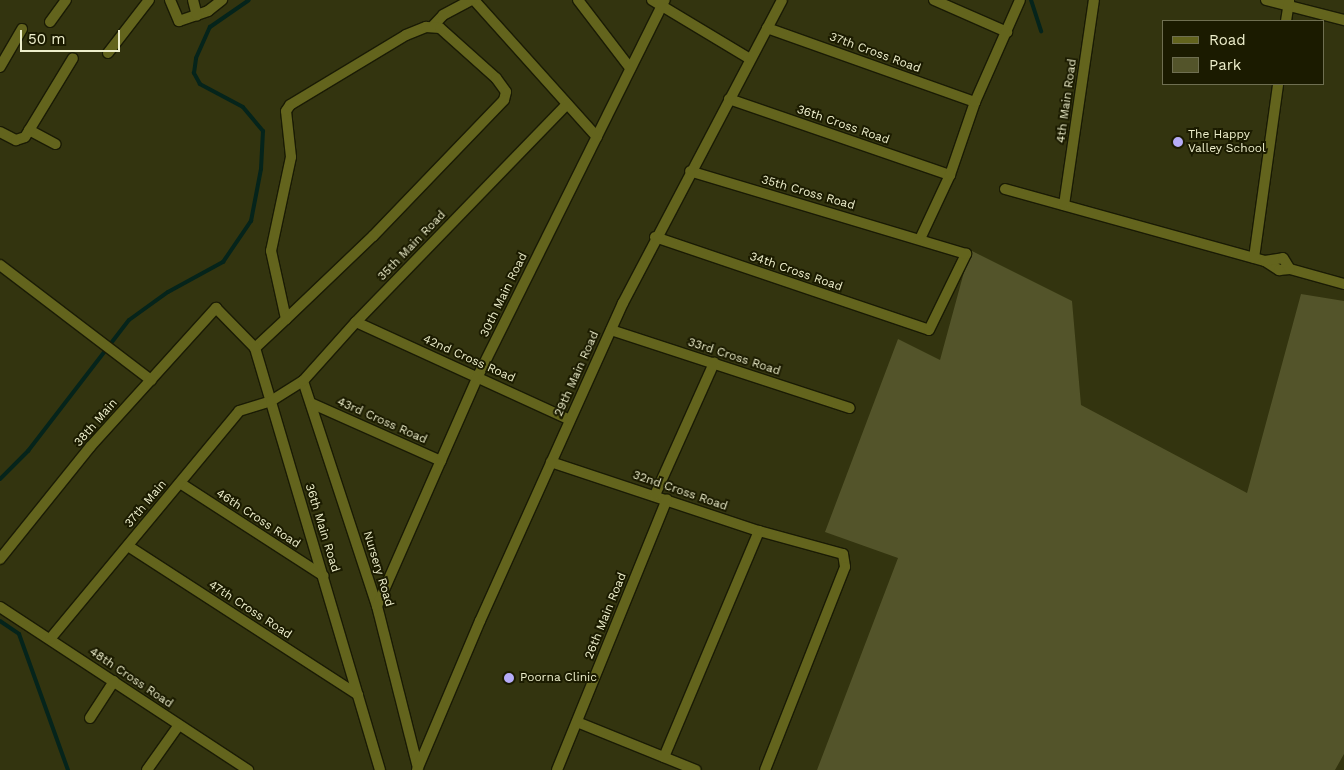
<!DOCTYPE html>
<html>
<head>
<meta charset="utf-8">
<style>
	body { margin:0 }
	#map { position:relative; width:1344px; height:770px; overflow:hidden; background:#33340f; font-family:"Work Sans",sans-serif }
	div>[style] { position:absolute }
	.green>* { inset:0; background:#53542a }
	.stream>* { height:4px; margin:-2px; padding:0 2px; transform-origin:2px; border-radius:2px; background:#05241b }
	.roads { filter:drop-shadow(1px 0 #1a1b05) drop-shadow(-1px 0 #1a1b05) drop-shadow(0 1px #1a1b05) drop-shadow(0 -1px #1a1b05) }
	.minor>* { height:10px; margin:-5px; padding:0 5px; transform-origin:5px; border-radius:5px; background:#63641d }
	.dots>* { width:14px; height:14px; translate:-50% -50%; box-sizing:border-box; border:2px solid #1b1b00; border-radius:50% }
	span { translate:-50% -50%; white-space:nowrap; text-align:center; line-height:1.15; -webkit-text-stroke:4px #1b1b00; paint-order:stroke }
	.street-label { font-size:12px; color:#edeecb }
	.poi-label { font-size:12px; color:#edeecb }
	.left { translate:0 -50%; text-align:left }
	.legend { position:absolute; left:1162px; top:20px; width:162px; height:65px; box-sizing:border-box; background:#1b1b00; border:1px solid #6f6f51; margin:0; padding:6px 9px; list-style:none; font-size:15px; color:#edeecb }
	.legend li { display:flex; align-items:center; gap:10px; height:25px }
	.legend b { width:25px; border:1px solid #6f6f51 }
	.scale { position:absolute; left:20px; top:30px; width:100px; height:22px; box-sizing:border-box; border:2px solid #edeecb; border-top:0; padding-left:6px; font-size:15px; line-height:18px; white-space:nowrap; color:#edeecb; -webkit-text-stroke:4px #1b1b00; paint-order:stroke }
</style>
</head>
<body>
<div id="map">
	<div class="green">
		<i style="clip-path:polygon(970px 250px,1072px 301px,1081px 405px,1247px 493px,1301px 294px,1344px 301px,1344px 754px,1335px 770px,817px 770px,898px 558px,825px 532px,898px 339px,940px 360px)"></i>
	</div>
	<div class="stream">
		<i style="left:1031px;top:0;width:33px;rotate:72deg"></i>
		<i style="left:0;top:479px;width:40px;rotate:-45deg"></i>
		<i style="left:28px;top:451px;width:165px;rotate:-52.4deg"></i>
		<i style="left:129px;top:320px;width:48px;rotate:-35.7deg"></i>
		<i style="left:168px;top:292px;width:63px;rotate:-28.6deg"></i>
		<i style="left:223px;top:262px;width:50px;rotate:-55.7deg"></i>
		<i style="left:251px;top:221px;width:53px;rotate:-79.1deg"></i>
		<i style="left:261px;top:169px;width:38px;rotate:-87deg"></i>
		<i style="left:263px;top:131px;width:31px;rotate:-130deg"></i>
		<i style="left:243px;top:107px;width:49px;rotate:-151.9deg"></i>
		<i style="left:200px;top:84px;width:13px;rotate:-119deg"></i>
		<i style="left:194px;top:73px;width:15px;rotate:-82deg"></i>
		<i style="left:196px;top:58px;width:34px;rotate:-66deg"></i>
		<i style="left:210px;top:27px;width:47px;rotate:-34.7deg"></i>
		<i style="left:0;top:621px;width:23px;rotate:34deg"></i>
		<i style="left:19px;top:634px;width:145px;rotate:70.2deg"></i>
	</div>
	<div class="roads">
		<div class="minor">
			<i style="left:170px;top:0;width:23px;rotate:67deg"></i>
			<i style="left:179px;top:21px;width:31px;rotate:-19deg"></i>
			<i style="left:208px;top:11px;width:18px;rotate:-38deg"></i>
			<i style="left:193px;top:0;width:16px;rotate:76deg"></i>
			<i style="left:474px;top:0;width:184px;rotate:48.1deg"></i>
			<i style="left:578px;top:0;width:86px;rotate:52.6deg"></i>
			<i style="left:652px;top:0;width:114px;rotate:31deg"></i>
			<i style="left:934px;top:0;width:80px;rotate:23.7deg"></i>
			<i style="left:1266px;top:0;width:81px;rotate:14.4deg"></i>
			<i style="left:1286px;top:21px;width:20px;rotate:-81deg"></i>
			<i style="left:50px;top:22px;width:27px;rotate:-54deg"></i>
			<i style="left:432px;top:27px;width:16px;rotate:-47deg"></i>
			<i style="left:443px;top:15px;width:32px;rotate:-28deg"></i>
			<i style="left:767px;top:28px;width:221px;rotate:19.6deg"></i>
			<i style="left:108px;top:53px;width:67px;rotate:-52.3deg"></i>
			<i style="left:0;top:67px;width:44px;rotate:-59.9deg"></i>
			<i style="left:729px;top:99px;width:234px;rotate:19deg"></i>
			<i style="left:29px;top:130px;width:30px;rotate:28deg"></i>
			<i style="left:0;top:132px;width:18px;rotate:27deg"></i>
			<i style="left:16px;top:140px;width:9px;rotate:-18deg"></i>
			<i style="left:25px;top:137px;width:92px;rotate:-58.7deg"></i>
			<i style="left:1005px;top:189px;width:270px;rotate:15.5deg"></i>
			<i style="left:1265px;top:261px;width:17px;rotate:33deg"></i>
			<i style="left:1279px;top:270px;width:11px;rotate:-5deg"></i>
			<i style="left:1290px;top:269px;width:56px;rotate:15.5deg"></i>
			<i style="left:1064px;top:205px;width:207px;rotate:-81.7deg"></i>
			<i style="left:655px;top:237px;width:289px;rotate:18.7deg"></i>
			<i style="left:929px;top:330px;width:85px;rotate:-64deg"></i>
			<i style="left:966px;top:254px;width:288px;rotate:-163.3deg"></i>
			<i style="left:920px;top:239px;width:71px;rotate:-64.9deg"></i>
			<i style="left:950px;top:175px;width:77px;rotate:-71.1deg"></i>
			<i style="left:975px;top:102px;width:111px;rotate:-66.2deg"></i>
			<i style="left:1254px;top:258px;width:176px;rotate:-82.1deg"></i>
			<i style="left:1265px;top:261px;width:18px;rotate:-9deg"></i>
			<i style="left:1283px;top:258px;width:13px;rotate:58deg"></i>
			<i style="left:0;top:265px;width:190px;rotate:37.3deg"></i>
			<i style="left:356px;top:322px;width:235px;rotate:24.6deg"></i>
			<i style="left:611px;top:330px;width:251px;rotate:18.1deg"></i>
			<i style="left:255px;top:348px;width:42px;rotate:-43.1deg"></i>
			<i style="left:286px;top:319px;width:70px;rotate:-102.4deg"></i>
			<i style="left:271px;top:251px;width:96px;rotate:-78deg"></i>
			<i style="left:291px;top:157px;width:46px;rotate:-96.2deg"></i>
			<i style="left:286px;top:111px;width:7px;rotate:-56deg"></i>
			<i style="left:290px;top:105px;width:135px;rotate:-31.1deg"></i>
			<i style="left:406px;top:35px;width:22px;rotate:-22deg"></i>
			<i style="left:426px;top:27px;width:14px;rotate:4deg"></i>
			<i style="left:440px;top:28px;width:75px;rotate:41.8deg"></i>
			<i style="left:496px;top:78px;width:17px;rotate:54deg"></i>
			<i style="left:506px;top:92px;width:8px;rotate:104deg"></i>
			<i style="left:504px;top:100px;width:189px;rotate:133.9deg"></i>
			<i style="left:373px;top:236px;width:120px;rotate:136.3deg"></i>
			<i style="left:303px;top:381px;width:237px;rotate:71.8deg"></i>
			<i style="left:377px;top:606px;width:167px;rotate:75.8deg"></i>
			<i style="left:313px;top:404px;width:140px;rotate:24deg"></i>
			<i style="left:551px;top:462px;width:219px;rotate:18.4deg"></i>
			<i style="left:759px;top:531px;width:87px;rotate:15.3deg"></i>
			<i style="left:843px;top:554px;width:13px;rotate:81deg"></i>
			<i style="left:845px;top:567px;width:218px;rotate:111.5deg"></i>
			<i style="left:180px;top:483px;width:171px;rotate:32.9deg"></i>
			<i style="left:655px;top:495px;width:145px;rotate:-65.9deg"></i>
			<i style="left:128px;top:546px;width:274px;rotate:32.9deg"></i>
			<i style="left:0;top:559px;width:144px;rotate:-51.2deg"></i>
			<i style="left:90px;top:447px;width:188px;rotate:-47.8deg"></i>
			<i style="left:216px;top:308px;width:56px;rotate:45.7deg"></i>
			<i style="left:255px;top:348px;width:440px;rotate:73.5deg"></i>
			<i style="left:377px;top:606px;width:251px;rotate:-66.3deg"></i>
			<i style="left:478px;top:376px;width:420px;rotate:-63.6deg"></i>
			<i style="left:0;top:607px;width:297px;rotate:33.3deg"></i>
			<i style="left:50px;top:639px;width:296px;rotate:-50.3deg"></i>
			<i style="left:239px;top:411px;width:34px;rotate:-17deg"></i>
			<i style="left:271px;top:401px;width:38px;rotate:-32deg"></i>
			<i style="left:303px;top:381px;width:79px;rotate:-48.1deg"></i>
			<i style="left:356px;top:322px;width:303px;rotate:-45.9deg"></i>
			<i style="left:90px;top:718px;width:44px;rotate:-57deg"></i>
			<i style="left:577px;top:722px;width:128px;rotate:22deg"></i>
			<i style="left:664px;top:757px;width:245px;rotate:-67.2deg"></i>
			<i style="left:147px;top:770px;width:55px;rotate:-54.6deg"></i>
			<i style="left:417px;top:770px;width:162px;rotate:-67.1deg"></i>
			<i style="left:480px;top:621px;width:349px;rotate:-65.8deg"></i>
			<i style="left:623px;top:303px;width:342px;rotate:-62.3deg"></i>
			<i style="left:557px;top:770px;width:292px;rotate:-67.9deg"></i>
		</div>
	</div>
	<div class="dots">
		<i style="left:1178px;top:142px;background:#b6acf8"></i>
		<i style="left:509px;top:678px;background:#b6acf8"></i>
	</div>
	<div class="street-label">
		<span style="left:875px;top:53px;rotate:20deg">37th Cross Road</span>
		<span style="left:1067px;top:101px;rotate:-82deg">4th Main Road</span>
		<span style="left:843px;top:125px;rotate:19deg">36th Cross Road</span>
		<span style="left:808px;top:193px;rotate:16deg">35th Cross Road</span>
		<span style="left:412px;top:246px;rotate:-46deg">35th Main Road</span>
		<span style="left:796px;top:272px;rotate:19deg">34th Cross Road</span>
		<span style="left:504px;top:295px;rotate:-64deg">30th Main Road</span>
		<span style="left:734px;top:357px;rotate:18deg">33rd Cross Road</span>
		<span style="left:469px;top:359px;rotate:24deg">42nd Cross Road</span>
		<span style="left:577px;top:374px;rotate:-66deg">29th Main Road</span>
		<span style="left:382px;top:421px;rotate:24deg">43rd Cross Road</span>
		<span style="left:96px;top:423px;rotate:-49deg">38th Main</span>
		<span style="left:680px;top:491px;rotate:19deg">32nd Cross Road</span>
		<span style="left:146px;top:504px;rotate:-50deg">37th Main</span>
		<span style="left:258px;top:519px;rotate:33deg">46th Cross Road</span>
		<span style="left:322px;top:528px;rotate:73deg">36th Main Road</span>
		<span style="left:378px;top:569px;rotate:73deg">Nursery Road</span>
		<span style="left:250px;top:610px;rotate:33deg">47th Cross Road</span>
		<span style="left:606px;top:616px;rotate:-68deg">26th Main Road</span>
		<span style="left:131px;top:678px;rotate:34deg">48th Cross Road</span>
	</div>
	<div class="poi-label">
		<span class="left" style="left:1188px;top:142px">The Happy<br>Valley School</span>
		<span class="left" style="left:520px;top:678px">Poorna Clinic</span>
	</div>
	<ul class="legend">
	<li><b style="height:6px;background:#63641d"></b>Road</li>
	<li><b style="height:14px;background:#53542a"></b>Park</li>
	</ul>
	<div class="scale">50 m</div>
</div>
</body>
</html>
